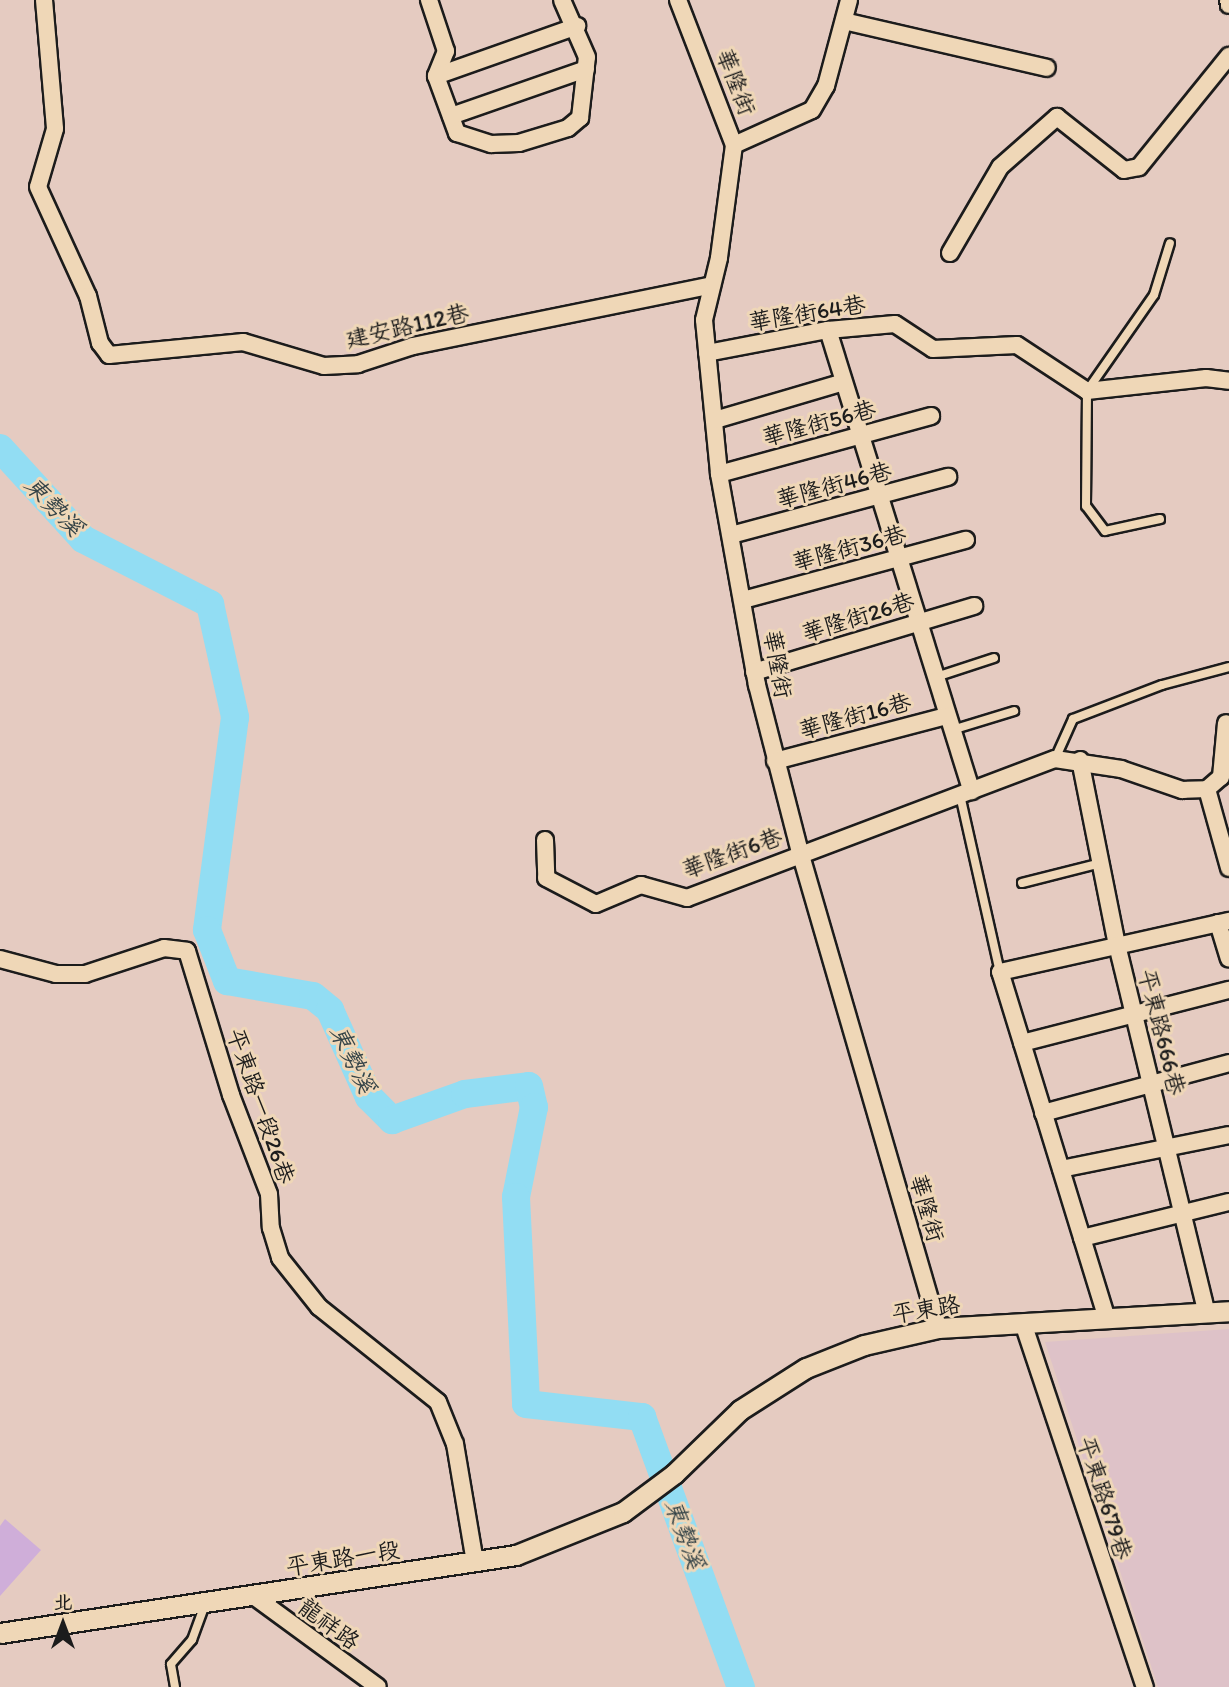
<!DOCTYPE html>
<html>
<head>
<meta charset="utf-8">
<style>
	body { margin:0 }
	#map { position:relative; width:1229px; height:1687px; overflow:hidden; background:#e5cbc1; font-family:Itim,"LXGW WenKai TC",sans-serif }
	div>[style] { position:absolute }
	.built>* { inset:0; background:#dec2c8 }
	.river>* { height:28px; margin:-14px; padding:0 14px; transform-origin:14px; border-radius:14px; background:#92ddf3 }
	.building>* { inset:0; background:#cfaed9 }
	.roads { filter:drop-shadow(2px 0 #1c1c1c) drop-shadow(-2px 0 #1c1c1c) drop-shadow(0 2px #1c1c1c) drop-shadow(0 -2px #1c1c1c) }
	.service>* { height:8px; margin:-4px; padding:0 4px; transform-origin:4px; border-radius:4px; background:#efd7b7 }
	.minor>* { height:16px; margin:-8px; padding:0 8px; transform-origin:8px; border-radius:8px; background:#efd7b7 }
	.tertiary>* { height:19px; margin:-9.5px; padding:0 9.5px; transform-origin:9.5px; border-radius:9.5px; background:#efd7b7 }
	span { translate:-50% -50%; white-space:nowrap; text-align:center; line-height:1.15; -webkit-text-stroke:6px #efd7b7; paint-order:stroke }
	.street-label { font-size:23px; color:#1c1c1c }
	.water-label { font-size:24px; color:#344347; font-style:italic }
	.north { position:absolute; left:28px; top:1589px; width:70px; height:70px; -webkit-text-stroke:5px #efd7b7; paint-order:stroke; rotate:0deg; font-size:19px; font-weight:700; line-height:28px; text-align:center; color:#1c1c1c }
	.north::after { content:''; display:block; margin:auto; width:24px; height:32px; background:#1c1c1c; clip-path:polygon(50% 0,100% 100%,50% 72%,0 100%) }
</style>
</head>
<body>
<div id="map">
	<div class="built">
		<i style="clip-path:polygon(1229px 1329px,1229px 1687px,1158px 1687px,1045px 1342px)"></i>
	</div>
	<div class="river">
		<i style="left:0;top:448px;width:123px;rotate:47.6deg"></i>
		<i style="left:83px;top:539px;width:143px;rotate:27.1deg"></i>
		<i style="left:210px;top:604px;width:116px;rotate:77.5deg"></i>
		<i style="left:235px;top:717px;width:215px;rotate:97.5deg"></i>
		<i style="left:207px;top:930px;width:55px;rotate:68.6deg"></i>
		<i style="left:227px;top:981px;width:87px;rotate:9.9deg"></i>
		<i style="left:313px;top:996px;width:22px;rotate:39deg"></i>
		<i style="left:330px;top:1010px;width:95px;rotate:65.9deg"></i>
		<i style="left:369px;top:1097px;width:33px;rotate:45deg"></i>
		<i style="left:392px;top:1120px;width:77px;rotate:-19.6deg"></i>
		<i style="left:465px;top:1094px;width:64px;rotate:-7.1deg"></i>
		<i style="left:529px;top:1086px;width:22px;rotate:77deg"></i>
		<i style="left:534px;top:1107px;width:92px;rotate:101.3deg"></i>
		<i style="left:516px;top:1197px;width:207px;rotate:87.2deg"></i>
		<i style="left:526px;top:1404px;width:117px;rotate:6.4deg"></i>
		<i style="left:642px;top:1417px;width:288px;rotate:69.9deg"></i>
	</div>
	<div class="building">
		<i style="clip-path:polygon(5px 1519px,41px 1550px,0 1596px,0 1526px)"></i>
	</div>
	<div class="roads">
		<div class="service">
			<i style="left:1160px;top:519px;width:56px;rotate:167.7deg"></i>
			<i style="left:1105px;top:531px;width:31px;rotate:-127deg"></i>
			<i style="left:1086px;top:506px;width:115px;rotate:-89.5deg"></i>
			<i style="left:1087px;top:391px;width:117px;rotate:-55.1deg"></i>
			<i style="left:1154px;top:295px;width:54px;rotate:-72.9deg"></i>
			<i style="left:936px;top:677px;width:61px;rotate:-18.1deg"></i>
			<i style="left:952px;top:730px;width:65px;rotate:-17deg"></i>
			<i style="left:1055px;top:759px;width:44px;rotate:-65.8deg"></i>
			<i style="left:1073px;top:719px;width:95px;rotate:-20.9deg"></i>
			<i style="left:1162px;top:685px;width:69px;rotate:-15deg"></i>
			<i style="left:960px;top:795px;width:181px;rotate:77.3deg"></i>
			<i style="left:1022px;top:883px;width:81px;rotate:-14.2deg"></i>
			<i style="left:175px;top:1687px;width:23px;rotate:-100deg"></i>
			<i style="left:171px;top:1664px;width:32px;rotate:-49deg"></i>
			<i style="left:192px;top:1640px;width:38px;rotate:-70deg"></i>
		</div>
		<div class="minor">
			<i style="left:44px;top:0;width:129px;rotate:85.1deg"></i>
			<i style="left:55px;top:129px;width:60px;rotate:106.3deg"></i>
			<i style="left:38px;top:187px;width:120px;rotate:65.4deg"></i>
			<i style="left:88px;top:296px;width:49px;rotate:75.7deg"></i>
			<i style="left:100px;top:343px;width:15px;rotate:53deg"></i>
			<i style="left:109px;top:355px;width:135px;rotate:-5.5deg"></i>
			<i style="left:243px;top:342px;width:84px;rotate:16.5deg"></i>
			<i style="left:324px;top:366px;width:34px;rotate:-3deg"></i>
			<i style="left:358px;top:364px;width:58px;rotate:-18.1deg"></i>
			<i style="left:413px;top:346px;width:305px;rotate:-11.5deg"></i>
			<i style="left:429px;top:0;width:54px;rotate:71.6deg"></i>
			<i style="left:446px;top:51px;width:27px;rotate:112deg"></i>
			<i style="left:436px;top:76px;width:61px;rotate:69.8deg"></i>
			<i style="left:457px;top:133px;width:36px;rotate:18deg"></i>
			<i style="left:491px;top:144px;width:28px;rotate:-2deg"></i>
			<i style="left:519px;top:143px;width:51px;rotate:-17deg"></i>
			<i style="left:568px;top:128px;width:16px;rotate:-40deg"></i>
			<i style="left:580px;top:118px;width:61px;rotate:-83.5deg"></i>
			<i style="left:587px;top:57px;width:62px;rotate:-113.7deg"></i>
			<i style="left:678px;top:0;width:155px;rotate:68.9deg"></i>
			<i style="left:734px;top:145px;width:114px;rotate:97.6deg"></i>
			<i style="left:719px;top:258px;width:64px;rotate:103.6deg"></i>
			<i style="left:704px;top:320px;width:155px;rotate:84.4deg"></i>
			<i style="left:719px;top:474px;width:214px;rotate:79.8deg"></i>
			<i style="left:757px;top:685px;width:172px;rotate:75.6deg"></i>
			<i style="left:800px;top:852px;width:496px;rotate:73.8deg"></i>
			<i style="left:1228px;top:0;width:5px;rotate:79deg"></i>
			<i style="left:844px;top:21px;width:208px;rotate:13deg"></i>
			<i style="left:436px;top:76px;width:150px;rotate:-19.5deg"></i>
			<i style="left:451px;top:116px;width:143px;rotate:-19.2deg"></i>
			<i style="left:734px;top:145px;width:85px;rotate:-24.2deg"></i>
			<i style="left:812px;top:110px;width:28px;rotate:-60deg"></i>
			<i style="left:826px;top:86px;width:89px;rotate:-75deg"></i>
			<i style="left:950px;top:253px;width:99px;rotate:-59.8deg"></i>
			<i style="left:1000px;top:167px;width:76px;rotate:-41.3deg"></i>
			<i style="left:1057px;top:117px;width:85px;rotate:38.3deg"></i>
			<i style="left:1124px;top:170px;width:15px;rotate:-11deg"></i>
			<i style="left:1139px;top:167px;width:143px;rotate:-51deg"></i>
			<i style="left:828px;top:330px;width:483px;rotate:72.7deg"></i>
			<i style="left:707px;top:353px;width:123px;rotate:-10.8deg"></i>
			<i style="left:828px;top:330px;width:67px;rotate:-5.1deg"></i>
			<i style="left:895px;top:324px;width:45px;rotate:33.3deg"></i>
			<i style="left:933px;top:349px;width:84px;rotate:-2.7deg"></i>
			<i style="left:1017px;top:345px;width:84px;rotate:33.3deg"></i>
			<i style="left:1087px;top:391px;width:120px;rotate:-6.2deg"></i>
			<i style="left:1206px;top:378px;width:23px;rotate:7deg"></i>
			<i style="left:715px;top:420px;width:134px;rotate:-16.4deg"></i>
			<i style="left:719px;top:474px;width:220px;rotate:-15.3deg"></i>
			<i style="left:731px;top:535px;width:225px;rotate:-15deg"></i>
			<i style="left:743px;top:600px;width:231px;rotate:-15.1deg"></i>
			<i style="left:754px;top:672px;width:230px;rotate:-16.7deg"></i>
			<i style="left:1080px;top:760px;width:189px;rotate:78.7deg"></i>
			<i style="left:1117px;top:945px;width:379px;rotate:76.3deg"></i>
			<i style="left:775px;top:761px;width:178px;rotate:-14.7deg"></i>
			<i style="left:1207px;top:789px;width:82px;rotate:74.4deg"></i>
			<i style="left:545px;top:840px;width:38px;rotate:88deg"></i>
			<i style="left:546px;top:878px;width:56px;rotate:27.5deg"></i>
			<i style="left:596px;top:904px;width:49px;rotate:-22.9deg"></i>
			<i style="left:641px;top:885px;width:48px;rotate:15.8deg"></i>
			<i style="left:687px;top:898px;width:393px;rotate:-20.7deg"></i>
			<i style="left:1055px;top:759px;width:67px;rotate:8.6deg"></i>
			<i style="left:1121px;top:769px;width:65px;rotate:19deg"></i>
			<i style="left:1182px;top:790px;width:25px;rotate:-2deg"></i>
			<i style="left:1207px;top:789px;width:18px;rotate:-41deg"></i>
			<i style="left:1221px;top:777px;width:54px;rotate:-84.7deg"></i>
			<i style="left:1218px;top:923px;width:37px;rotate:73deg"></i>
			<i style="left:0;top:959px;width:58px;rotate:15deg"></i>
			<i style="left:56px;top:974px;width:29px"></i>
			<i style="left:85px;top:974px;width:83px;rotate:-18.2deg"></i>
			<i style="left:164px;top:948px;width:23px;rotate:7deg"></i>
			<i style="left:187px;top:951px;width:151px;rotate:73deg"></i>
			<i style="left:231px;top:1095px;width:106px;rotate:69deg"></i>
			<i style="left:269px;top:1194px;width:34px;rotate:87deg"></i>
			<i style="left:271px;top:1228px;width:31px;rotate:73deg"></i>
			<i style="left:280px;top:1258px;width:63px;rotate:51.5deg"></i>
			<i style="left:319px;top:1307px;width:152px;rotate:38.6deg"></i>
			<i style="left:438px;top:1402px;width:45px;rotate:68deg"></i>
			<i style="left:455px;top:1444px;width:120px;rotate:80.4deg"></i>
			<i style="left:1022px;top:1043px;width:214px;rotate:-14.4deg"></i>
			<i style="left:1043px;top:1113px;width:193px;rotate:-15deg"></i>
			<i style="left:1061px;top:1169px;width:171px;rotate:-11.4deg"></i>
			<i style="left:1082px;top:1238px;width:151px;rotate:-13.8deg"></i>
			<i style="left:1107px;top:1319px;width:363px;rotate:-107.1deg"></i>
			<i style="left:1000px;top:972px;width:235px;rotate:-12.6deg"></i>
			<i style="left:1023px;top:1323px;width:384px;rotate:71.5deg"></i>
			<i style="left:255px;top:1597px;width:152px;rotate:36.2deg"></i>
		</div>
		<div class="tertiary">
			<i style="left:0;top:1633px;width:522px;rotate:-8.6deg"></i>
			<i style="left:516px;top:1555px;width:115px;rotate:-21.9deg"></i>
			<i style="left:623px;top:1512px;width:64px;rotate:-36.7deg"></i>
			<i style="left:674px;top:1474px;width:92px;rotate:-44.1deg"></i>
			<i style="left:740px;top:1410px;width:78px;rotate:-32.5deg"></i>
			<i style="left:806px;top:1368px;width:62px;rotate:-21.6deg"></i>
			<i style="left:864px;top:1345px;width:76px;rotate:-12.9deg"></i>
			<i style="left:938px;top:1328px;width:291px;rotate:-3.3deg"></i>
		</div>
	</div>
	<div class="street-label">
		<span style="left:736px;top:82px;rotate:69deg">華隆街</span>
		<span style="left:807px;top:313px;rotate:-9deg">華隆街64巷</span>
		<span style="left:407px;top:326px;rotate:-13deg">建安路112巷</span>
		<span style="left:819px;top:423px;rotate:-15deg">華隆街56巷</span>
		<span style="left:834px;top:485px;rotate:-15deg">華隆街46巷</span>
		<span style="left:849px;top:548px;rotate:-15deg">華隆街36巷</span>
		<span style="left:858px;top:617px;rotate:-17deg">華隆街26巷</span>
		<span style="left:778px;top:664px;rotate:80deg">華隆街</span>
		<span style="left:855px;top:716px;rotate:-15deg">華隆街16巷</span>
		<span style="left:732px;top:853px;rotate:-20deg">華隆街6巷</span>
		<span style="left:1162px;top:1032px;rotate:76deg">平東路666巷</span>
		<span style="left:261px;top:1106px;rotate:71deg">平東路一段26巷</span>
		<span style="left:927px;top:1208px;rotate:74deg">華隆街</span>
		<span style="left:926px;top:1309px;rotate:-9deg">平東路</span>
		<span style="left:1105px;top:1498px;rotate:72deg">平東路679巷</span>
		<span style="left:343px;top:1558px;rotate:-9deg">平東路一段</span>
		<span style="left:329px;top:1624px;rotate:36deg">龍祥路</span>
	</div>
	<div class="water-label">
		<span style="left:54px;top:506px;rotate:46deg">東勢溪</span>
		<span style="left:353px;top:1059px;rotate:64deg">東勢溪</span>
		<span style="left:685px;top:1534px;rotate:70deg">東勢溪</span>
	</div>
	<div class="north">北</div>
</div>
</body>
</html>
